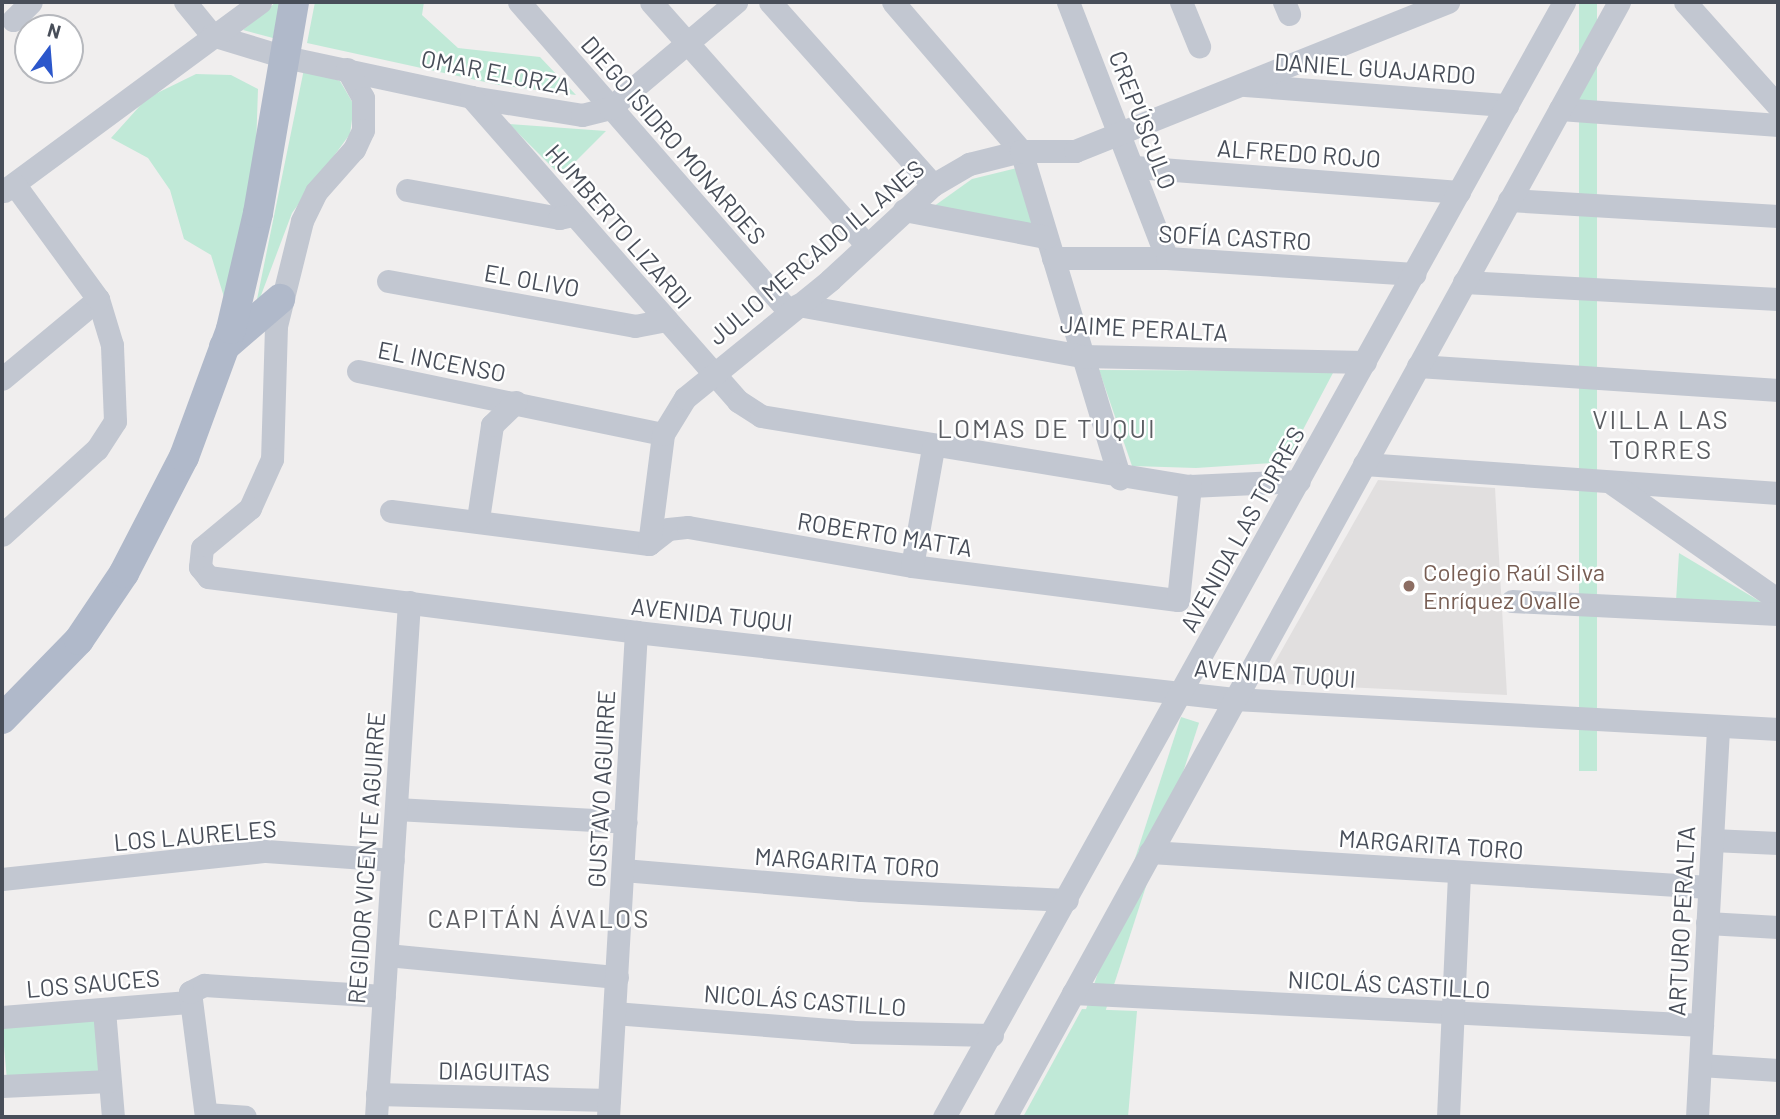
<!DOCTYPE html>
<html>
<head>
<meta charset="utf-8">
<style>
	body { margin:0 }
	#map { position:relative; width:1780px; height:1119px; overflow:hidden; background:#f0eeee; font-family:Barlow,sans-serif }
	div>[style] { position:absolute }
	.education>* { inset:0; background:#e1dfdf }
	.green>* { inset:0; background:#c0e9d7; transform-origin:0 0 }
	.minor>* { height:23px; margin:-11.5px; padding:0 11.5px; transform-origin:11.5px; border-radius:11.5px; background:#c2c7d1 }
	.major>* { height:30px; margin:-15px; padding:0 15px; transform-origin:15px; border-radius:15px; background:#b0b9ca }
	.dots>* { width:19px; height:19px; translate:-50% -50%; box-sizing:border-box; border:4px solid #fff; border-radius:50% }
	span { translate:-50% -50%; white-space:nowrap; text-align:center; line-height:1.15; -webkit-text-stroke:5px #fff; paint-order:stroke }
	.street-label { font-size:24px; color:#484e59 }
	.education-label { font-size:24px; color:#785e54 }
	.left { translate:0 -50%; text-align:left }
	.neighbourhood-label { font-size:26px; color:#5b5d62; letter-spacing:2px }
	.frame { position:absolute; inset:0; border:4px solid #484e59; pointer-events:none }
	.north { position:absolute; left:14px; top:14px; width:70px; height:70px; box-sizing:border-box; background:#fff; border:2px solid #b6b8bd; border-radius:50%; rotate:16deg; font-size:19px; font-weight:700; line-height:28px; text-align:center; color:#484e59 }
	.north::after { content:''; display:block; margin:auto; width:24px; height:32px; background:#2c57cb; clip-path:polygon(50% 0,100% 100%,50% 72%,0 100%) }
</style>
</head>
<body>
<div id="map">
	<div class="education">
		<i style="clip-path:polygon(1378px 480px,1495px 488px,1507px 695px,1263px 683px)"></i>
	</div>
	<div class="green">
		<i style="clip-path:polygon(276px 2px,280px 2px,273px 38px,243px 30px)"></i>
		<i style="clip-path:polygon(315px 2px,424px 2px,422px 15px,458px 48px,540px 57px,576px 95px,499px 85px,307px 43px)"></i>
		<i style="left:1579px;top:2px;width:18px;height:769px"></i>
		<i style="clip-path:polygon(304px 69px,340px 81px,354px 105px,350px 134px,292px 213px,254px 314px)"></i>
		<i style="clip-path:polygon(196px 74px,231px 75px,258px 89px,256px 148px,245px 213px,224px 297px,211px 255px,184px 239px,170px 190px,148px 158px,111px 138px,147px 98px)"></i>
		<i style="clip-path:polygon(509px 124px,606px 131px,561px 176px)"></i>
		<i style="clip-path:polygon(1017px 168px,1035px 229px,930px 209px,972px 179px)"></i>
		<i style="clip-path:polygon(1099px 370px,1334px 371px,1286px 462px,1196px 468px,1132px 466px)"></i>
		<i style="clip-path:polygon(1679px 553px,1771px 608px,1676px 601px)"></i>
		<i style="left:1181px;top:717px;width:19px;height:454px;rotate:18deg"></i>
		<i style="clip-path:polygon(1082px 1009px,1137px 1011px,1128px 1117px,1023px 1117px)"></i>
		<i style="left:100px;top:1019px;width:57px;height:98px;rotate:85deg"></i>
	</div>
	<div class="minor">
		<i style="left:185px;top:2px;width:43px;rotate:50.7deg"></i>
		<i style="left:519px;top:2px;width:411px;rotate:48.9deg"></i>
		<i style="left:651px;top:2px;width:325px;rotate:48.4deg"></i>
		<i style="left:770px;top:2px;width:245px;rotate:48.3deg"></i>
		<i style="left:893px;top:2px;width:196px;rotate:49.3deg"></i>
		<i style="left:1021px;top:151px;width:342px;rotate:73.2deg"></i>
		<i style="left:1068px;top:2px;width:274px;rotate:68.9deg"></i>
		<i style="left:1181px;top:2px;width:48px;rotate:67.8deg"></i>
		<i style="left:1284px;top:2px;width:13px;rotate:67deg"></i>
		<i style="left:1685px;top:2px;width:140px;rotate:48.2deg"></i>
		<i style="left:13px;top:20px;width:25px;rotate:-45deg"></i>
		<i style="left:212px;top:35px;width:76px;rotate:16.8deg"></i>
		<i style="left:285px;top:57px;width:190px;rotate:12.1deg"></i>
		<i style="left:471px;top:97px;width:112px;rotate:9.2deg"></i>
		<i style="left:582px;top:115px;width:29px;rotate:-14deg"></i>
		<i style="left:610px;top:108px;width:165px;rotate:-40.1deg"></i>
		<i style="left:347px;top:69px;width:33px;rotate:61deg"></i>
		<i style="left:363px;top:98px;width:32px;rotate:90deg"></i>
		<i style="left:363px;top:130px;width:21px;rotate:115deg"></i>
		<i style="left:354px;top:149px;width:57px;rotate:131.5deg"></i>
		<i style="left:316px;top:192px;width:32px;rotate:116deg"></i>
		<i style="left:302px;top:221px;width:108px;rotate:103.9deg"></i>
		<i style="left:276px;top:326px;width:133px;rotate:91.7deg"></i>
		<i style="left:272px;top:459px;width:54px;rotate:114.2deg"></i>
		<i style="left:250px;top:508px;width:62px;rotate:140.2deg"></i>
		<i style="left:202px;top:548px;width:19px;rotate:96deg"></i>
		<i style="left:200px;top:567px;width:13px;rotate:51deg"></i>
		<i style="left:208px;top:577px;width:432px;rotate:7.3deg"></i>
		<i style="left:636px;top:632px;width:602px;rotate:6.39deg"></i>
		<i style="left:1234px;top:699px;width:545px;rotate:3.16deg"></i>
		<i style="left:1245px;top:85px;width:263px;rotate:4.4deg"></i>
		<i style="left:471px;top:97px;width:405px;rotate:48.7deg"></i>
		<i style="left:738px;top:401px;width:27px;rotate:33deg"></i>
		<i style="left:761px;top:416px;width:435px;rotate:9.3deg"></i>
		<i style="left:1190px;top:486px;width:109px;rotate:-2.6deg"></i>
		<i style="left:1560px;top:109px;width:219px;rotate:4.2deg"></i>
		<i style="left:1135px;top:167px;width:325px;rotate:4.4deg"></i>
		<i style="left:407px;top:190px;width:155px;rotate:10.4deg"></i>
		<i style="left:559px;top:218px;width:14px;rotate:-12deg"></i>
		<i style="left:4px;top:191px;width:318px;rotate:-36.4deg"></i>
		<i style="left:1509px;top:200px;width:269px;rotate:3.4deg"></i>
		<i style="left:904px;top:210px;width:145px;rotate:10.8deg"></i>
		<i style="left:1053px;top:258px;width:114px"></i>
		<i style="left:1167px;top:258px;width:248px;rotate:3.7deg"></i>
		<i style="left:388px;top:281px;width:251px;rotate:10.3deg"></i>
		<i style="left:635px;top:326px;width:32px;rotate:-11deg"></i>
		<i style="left:1464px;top:282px;width:314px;rotate:3.1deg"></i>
		<i style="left:798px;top:305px;width:289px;rotate:10.2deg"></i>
		<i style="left:1082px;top:356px;width:283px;rotate:1.2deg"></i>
		<i style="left:1418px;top:366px;width:361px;rotate:3.8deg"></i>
		<i style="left:358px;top:371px;width:311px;rotate:11.7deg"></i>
		<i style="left:2px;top:379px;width:125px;rotate:-39.8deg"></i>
		<i style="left:1364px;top:464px;width:415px;rotate:4deg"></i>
		<i style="left:1613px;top:484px;width:202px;rotate:35.1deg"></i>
		<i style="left:391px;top:511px;width:260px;rotate:7.3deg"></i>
		<i style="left:649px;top:544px;width:24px;rotate:-38deg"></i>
		<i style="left:668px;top:529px;width:20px;rotate:-6deg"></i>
		<i style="left:688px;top:527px;width:227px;rotate:9.9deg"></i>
		<i style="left:912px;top:566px;width:268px;rotate:7.3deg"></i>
		<i style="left:1178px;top:600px;width:115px;rotate:-84deg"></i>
		<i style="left:478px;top:519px;width:95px;rotate:-81.5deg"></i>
		<i style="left:492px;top:425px;width:33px;rotate:-44deg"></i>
		<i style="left:2px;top:535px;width:128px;rotate:-42.2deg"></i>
		<i style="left:97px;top:449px;width:33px;rotate:-57deg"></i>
		<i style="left:115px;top:421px;width:76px;rotate:-92.3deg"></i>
		<i style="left:112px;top:345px;width:48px;rotate:-106.9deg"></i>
		<i style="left:98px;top:299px;width:142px;rotate:-126.1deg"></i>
		<i style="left:649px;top:544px;width:111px;rotate:-82.7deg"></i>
		<i style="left:663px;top:434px;width:42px;rotate:-58.6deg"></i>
		<i style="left:685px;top:398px;width:187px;rotate:-39.1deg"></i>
		<i style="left:830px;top:280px;width:140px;rotate:-42.7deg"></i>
		<i style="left:933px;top:185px;width:42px;rotate:-30.3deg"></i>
		<i style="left:969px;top:164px;width:54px;rotate:-14deg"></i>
		<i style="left:1021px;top:151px;width:54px"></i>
		<i style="left:1075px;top:151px;width:402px;rotate:-21.8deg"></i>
		<i style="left:912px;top:566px;width:120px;rotate:-79.9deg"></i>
		<i style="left:1512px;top:601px;width:266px;rotate:2.8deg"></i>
		<i style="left:396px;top:809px;width:230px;rotate:3.2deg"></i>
		<i style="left:1712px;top:840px;width:66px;rotate:2.6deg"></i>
		<i style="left:1150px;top:852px;width:560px;rotate:3.58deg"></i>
		<i style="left:623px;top:870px;width:239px;rotate:4.8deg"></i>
		<i style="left:861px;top:890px;width:206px;rotate:2.8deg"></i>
		<i style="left:2px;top:879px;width:265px;rotate:-6.1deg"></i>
		<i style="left:266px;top:851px;width:127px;rotate:4.1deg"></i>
		<i style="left:1707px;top:923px;width:71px;rotate:3.2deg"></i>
		<i style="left:387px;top:955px;width:231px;rotate:5.5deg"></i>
		<i style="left:1073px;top:993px;width:630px;rotate:2.91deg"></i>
		<i style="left:104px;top:1010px;width:107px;rotate:85.2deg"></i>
		<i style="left:614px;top:1013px;width:240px;rotate:4.5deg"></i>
		<i style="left:853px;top:1032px;width:139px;rotate:1.2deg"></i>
		<i style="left:2px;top:1017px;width:187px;rotate:-4.6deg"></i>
		<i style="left:1700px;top:1065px;width:78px;rotate:3.7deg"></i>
		<i style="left:2px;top:1086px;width:107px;rotate:-2.7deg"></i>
		<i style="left:377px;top:1094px;width:232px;rotate:1.5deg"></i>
		<i style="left:206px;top:1114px;width:39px;rotate:4deg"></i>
		<i style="left:206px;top:1117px;width:126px;rotate:-97.3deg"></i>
		<i style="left:190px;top:992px;width:16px;rotate:-27deg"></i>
		<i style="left:204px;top:985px;width:180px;rotate:3.5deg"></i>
		<i style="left:376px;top:1117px;width:516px;rotate:-86.33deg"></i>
		<i style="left:608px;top:1117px;width:486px;rotate:-86.7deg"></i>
		<i style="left:944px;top:1117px;width:1276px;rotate:-60.92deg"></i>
		<i style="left:1005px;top:1117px;width:1273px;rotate:-61.16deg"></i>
		<i style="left:1448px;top:1117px;width:245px;rotate:-87.4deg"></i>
		<i style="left:1697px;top:1117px;width:391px;rotate:-86.9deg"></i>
	</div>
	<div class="major">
		<i style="left:224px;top:347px;width:74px;rotate:-40.6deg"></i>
		<i style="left:2px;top:719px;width:110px;rotate:-45.7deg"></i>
		<i style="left:79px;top:640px;width:81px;rotate:-56.1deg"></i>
		<i style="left:124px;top:573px;width:131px;rotate:-62.7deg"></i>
		<i style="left:184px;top:457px;width:136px;rotate:-69.8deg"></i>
		<i style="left:231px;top:329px;width:119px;rotate:-76.9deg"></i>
		<i style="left:258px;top:213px;width:214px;rotate:-80.3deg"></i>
	</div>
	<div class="dots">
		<i style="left:1409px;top:586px;background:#8d6e63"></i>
	</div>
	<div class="street-label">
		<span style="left:1375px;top:68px;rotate:4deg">DANIEL GUAJARDO</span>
		<span style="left:496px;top:72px;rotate:11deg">OMAR ELORZA</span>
		<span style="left:1143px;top:120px;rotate:69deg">CREPÚSCULO</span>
		<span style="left:674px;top:140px;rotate:49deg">DIEGO ISIDRO MONARDES</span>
		<span style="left:1299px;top:153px;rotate:4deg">ALFREDO ROJO</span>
		<span style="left:619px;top:226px;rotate:49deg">HUMBERTO LIZARDI</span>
		<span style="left:1235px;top:237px;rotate:3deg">SOFÍA CASTRO</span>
		<span style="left:816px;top:252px;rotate:-40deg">JULIO MERCADO ILLANES</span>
		<span style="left:532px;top:280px;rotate:10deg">EL OLIVO</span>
		<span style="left:1144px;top:328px;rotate:3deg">JAIME PERALTA</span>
		<span style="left:442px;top:361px;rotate:11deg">EL INCENSO</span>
		<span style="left:1242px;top:529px;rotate:-61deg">AVENIDA LAS TORRES</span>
		<span style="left:885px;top:534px;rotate:9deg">ROBERTO MATTA</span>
		<span style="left:712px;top:614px;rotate:6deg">AVENIDA TUQUI</span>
		<span style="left:1275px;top:673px;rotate:4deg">AVENIDA TUQUI</span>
		<span style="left:601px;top:789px;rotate:-87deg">GUSTAVO AGUIRRE</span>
		<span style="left:195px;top:835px;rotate:-5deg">LOS LAURELES</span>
		<span style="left:1431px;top:844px;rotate:4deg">MARGARITA TORO</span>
		<span style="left:366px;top:858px;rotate:-86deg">REGIDOR VICENTE AGUIRRE</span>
		<span style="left:847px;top:862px;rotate:4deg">MARGARITA TORO</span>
		<span style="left:1681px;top:921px;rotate:-87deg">ARTURO PERALTA</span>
		<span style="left:93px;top:983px;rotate:-5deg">LOS SAUCES</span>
		<span style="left:1389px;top:984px;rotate:3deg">NICOLÁS CASTILLO</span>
		<span style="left:805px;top:1000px;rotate:4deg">NICOLÁS CASTILLO</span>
		<span style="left:494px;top:1071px;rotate:1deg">DIAGUITAS</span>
	</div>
	<div class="education-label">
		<span class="left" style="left:1423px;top:586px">Colegio Raúl Silva<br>Enríquez Ovalle</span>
	</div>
	<div class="neighbourhood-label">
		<span style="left:1661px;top:434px">VILLA LAS<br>TORRES</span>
		<span style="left:1047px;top:428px">LOMAS DE TUQUI</span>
		<span style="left:539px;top:918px">CAPITÁN ÁVALOS</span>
	</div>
	<div class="frame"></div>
	<div class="north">N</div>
</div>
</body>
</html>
